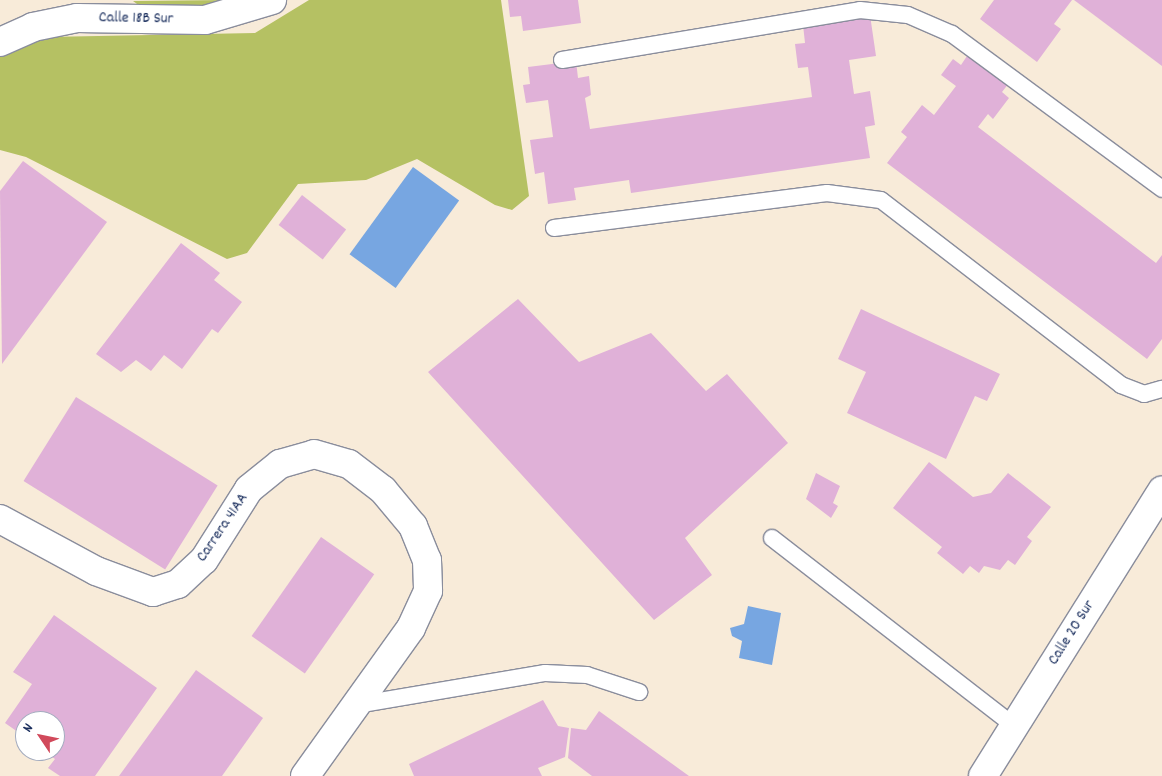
<!DOCTYPE html>
<html>
<head>
<meta charset="utf-8">
<style>
	body { margin:0 }
	#map { position:relative; width:1162px; height:776px; overflow:hidden; background:#f8ebd9; font-family:Dekko,sans-serif }
	div>[style] { position:absolute }
	.green>* { inset:0; background:#b5c163 }
	.water>* { inset:0; background:#77a6e1; transform-origin:0 0 }
	.building>* { inset:0; background:#e0b1d8; transform-origin:0 0 }
	.roads { filter:drop-shadow(1px 0 #8a8d9c) drop-shadow(-1px 0 #8a8d9c) drop-shadow(0 1px #8a8d9c) drop-shadow(0 -1px #8a8d9c) }
	.lane>* { height:16px; margin:-8px; padding:0 8px; transform-origin:8px; border-radius:8px; background:#fff }
	.street>* { height:28px; margin:-14px; padding:0 14px; transform-origin:14px; border-radius:14px; background:#fff }
	.secondary>* { height:28px; margin:-14px; padding:0 14px; transform-origin:14px; border-radius:14px; background:#fff }
	span { translate:-50% -50%; white-space:nowrap; text-align:center; line-height:1.15; -webkit-text-stroke:5px #fff; paint-order:stroke }
	.street-label { font-size:16px; color:#1b2f5e }
	.north { position:absolute; left:15px; top:711px; width:50px; height:50px; box-sizing:border-box; background:#fff; border:1px solid #a4acbf; border-radius:50%; rotate:304deg; font-size:14px; font-weight:700; line-height:20px; text-align:center; color:#1b2f5e }
	.north::after { content:''; display:block; margin:auto; width:18px; height:22px; background:#d1495b; clip-path:polygon(50% 0,100% 100%,50% 72%,0 100%) }
</style>
</head>
<body>
<div id="map">
	<div class="green">
		<i style="clip-path:polygon(228px 0,190px 13px,148px 12px,133px 1px)"></i>
		<i style="clip-path:polygon(309px 0,501px 0,529px 196px,512px 210px,495px 205px,417px 159px,366px 180px,298px 184px,247px 253px,227px 259px,26px 157px,0 150px,0 51px,46px 37px,255px 33px)"></i>
	</div>
	<div class="water">
		<i style="left:413px;top:167px;width:57px;height:108px;rotate:36deg"></i>
		<i style="clip-path:polygon(748px 606px,781px 613px,772px 665px,739px 658px,742px 641px,732px 636px,730px 628px,744px 624px)"></i>
	</div>
	<div class="building">
		<i style="clip-path:polygon(508px 0,578px 0,581px 23px,523px 31px,521px 16px,510px 17px)"></i>
		<i style="clip-path:polygon(994px 0,1072px 0,1054px 24px,1061px 29px,1037px 62px,980px 19px)"></i>
		<i style="clip-path:polygon(1074px 0,1162px 0,1162px 66px)"></i>
		<i style="clip-path:polygon(870px 15px,876px 56px,849px 60px,854px 94px,870px 91px,875px 125px,865px 127px,870px 158px,631px 193px,629px 180px,574px 188px,576px 200px,548px 204px,544px 172px,535px 174px,530px 140px,553px 137px,548px 100px,526px 103px,523px 85px,530px 84px,528px 67px,576px 61px,578px 78px,589px 76px,591px 95px,585px 98px,590px 129px,812px 97px,808px 67px,798px 68px,795px 44px,805px 43px,803px 25px)"></i>
		<i style="clip-path:polygon(969px 53px,1009px 83px,1002px 92px,1009px 98px,993px 119px,988px 114px,978px 127px,1156px 263px,1162px 255px,1162px 339px,1147px 359px,887px 163px,907px 137px,901px 132px,922px 105px,934px 115px,956px 86px,941px 75px,953px 59px,961px 65px)"></i>
		<i style="clip-path:polygon(23px 161px,107px 222px,2px 364px,0 191px)"></i>
		<i style="left:302px;top:195px;width:56px;height:38px;rotate:38deg"></i>
		<i style="clip-path:polygon(181px 243px,220px 273px,214px 280px,242px 302px,218px 333px,212px 329px,182px 369px,164px 355px,151px 371px,136px 360px,121px 372px,96px 354px)"></i>
		<i style="clip-path:polygon(518px 299px,579px 362px,651px 333px,706px 391px,727px 374px,788px 443px,685px 538px,712px 575px,654px 620px,428px 372px)"></i>
		<i style="clip-path:polygon(861px 309px,1000px 374px,987px 401px,975px 396px,946px 459px,847px 413px,866px 372px,838px 359px)"></i>
		<i style="left:76px;top:397px;width:167px;height:99px;rotate:32deg"></i>
		<i style="clip-path:polygon(929px 462px,973px 497px,991px 493px,1008px 473px,1051px 507px,1027px 537px,1032px 541px,1015px 565px,1008px 560px,1000px 570px,984px 566px,979px 573px,970px 566px,963px 574px,937px 553px,942px 547px,893px 508px)"></i>
		<i style="clip-path:polygon(816px 473px,840px 486px,833px 503px,838px 506px,831px 518px,806px 499px)"></i>
		<i style="left:321px;top:537px;width:65px;height:121px;rotate:35deg"></i>
		<i style="clip-path:polygon(54px 615px,157px 688px,95px 776px,60px 776px,48px 768px,55px 759px,44px 751px,55px 751px,55px 721px,25px 721px,25px 737px,5px 723px,32px 684px,13px 672px)"></i>
		<i style="clip-path:polygon(196px 670px,263px 718px,222px 776px,119px 776px)"></i>
		<i style="clip-path:polygon(543px 700px,558px 726px,569px 728px,565px 757px,538px 768px,542px 776px,414px 776px,409px 764px)"></i>
		<i style="clip-path:polygon(599px 711px,689px 776px,592px 776px,568px 758px,571px 728px,586px 730px)"></i>
	</div>
	<div class="roads">
		<div class="lane">
			<i style="left:562px;top:60px;width:302px;rotate:-9.5deg"></i>
			<i style="left:860px;top:10px;width:48px;rotate:5.9deg"></i>
			<i style="left:908px;top:15px;width:48px;rotate:23.4deg"></i>
			<i style="left:952px;top:34px;width:261px;rotate:36.4deg"></i>
			<i style="left:554px;top:228px;width:275px;rotate:-7.3deg"></i>
			<i style="left:827px;top:193px;width:54px;rotate:7.4deg"></i>
			<i style="left:881px;top:200px;width:303px;rotate:37.6deg"></i>
			<i style="left:1121px;top:385px;width:25px;rotate:21deg"></i>
			<i style="left:1144px;top:394px;width:19px;rotate:-16deg"></i>
			<i style="left:772px;top:538px;width:306px;rotate:37.8deg"></i>
			<i style="left:356px;top:705px;width:192px;rotate:-9.6deg"></i>
			<i style="left:545px;top:673px;width:42px;rotate:2.7deg"></i>
			<i style="left:587px;top:675px;width:55px;rotate:18.1deg"></i>
		</div>
		<div class="street">
			<i style="left:0;top:42px;width:36px;rotate:-24deg"></i>
			<i style="left:33px;top:27px;width:45px;rotate:-11.6deg"></i>
			<i style="left:77px;top:18px;width:128px;rotate:0.9deg"></i>
			<i style="left:205px;top:20px;width:70px;rotate:-16.6deg"></i>
			<i style="left:0;top:519px;width:109px;rotate:28.4deg"></i>
			<i style="left:96px;top:571px;width:61px;rotate:20.2deg"></i>
			<i style="left:153px;top:592px;width:26px;rotate:-18deg"></i>
			<i style="left:178px;top:584px;width:35px;rotate:-43deg"></i>
			<i style="left:204px;top:560px;width:84px;rotate:-57.6deg"></i>
			<i style="left:249px;top:489px;width:40px;rotate:-39deg"></i>
			<i style="left:280px;top:464px;width:35px;rotate:-16deg"></i>
			<i style="left:314px;top:454px;width:36px;rotate:16deg"></i>
			<i style="left:349px;top:464px;width:43px;rotate:37.4deg"></i>
			<i style="left:383px;top:490px;width:47px;rotate:50.2deg"></i>
			<i style="left:413px;top:526px;width:37px;rotate:68deg"></i>
			<i style="left:427px;top:560px;width:31px;rotate:88deg"></i>
			<i style="left:428px;top:591px;width:41px;rotate:114.7deg"></i>
			<i style="left:411px;top:628px;width:182px;rotate:125.6deg"></i>
		</div>
		<div class="secondary">
			<i style="left:983px;top:776px;width:337px;rotate:-57.9deg"></i>
		</div>
	</div>
	<div class="street-label">
		<span style="left:136px;top:19px;rotate:1deg">Calle 18B Sur</span>
		<span style="left:223px;top:528px;rotate:-56deg">Carrera 41AA</span>
		<span style="left:1072px;top:633px;rotate:-58deg">Calle 20 Sur</span>
	</div>
	<div class="north">N</div>
</div>
</body>
</html>
